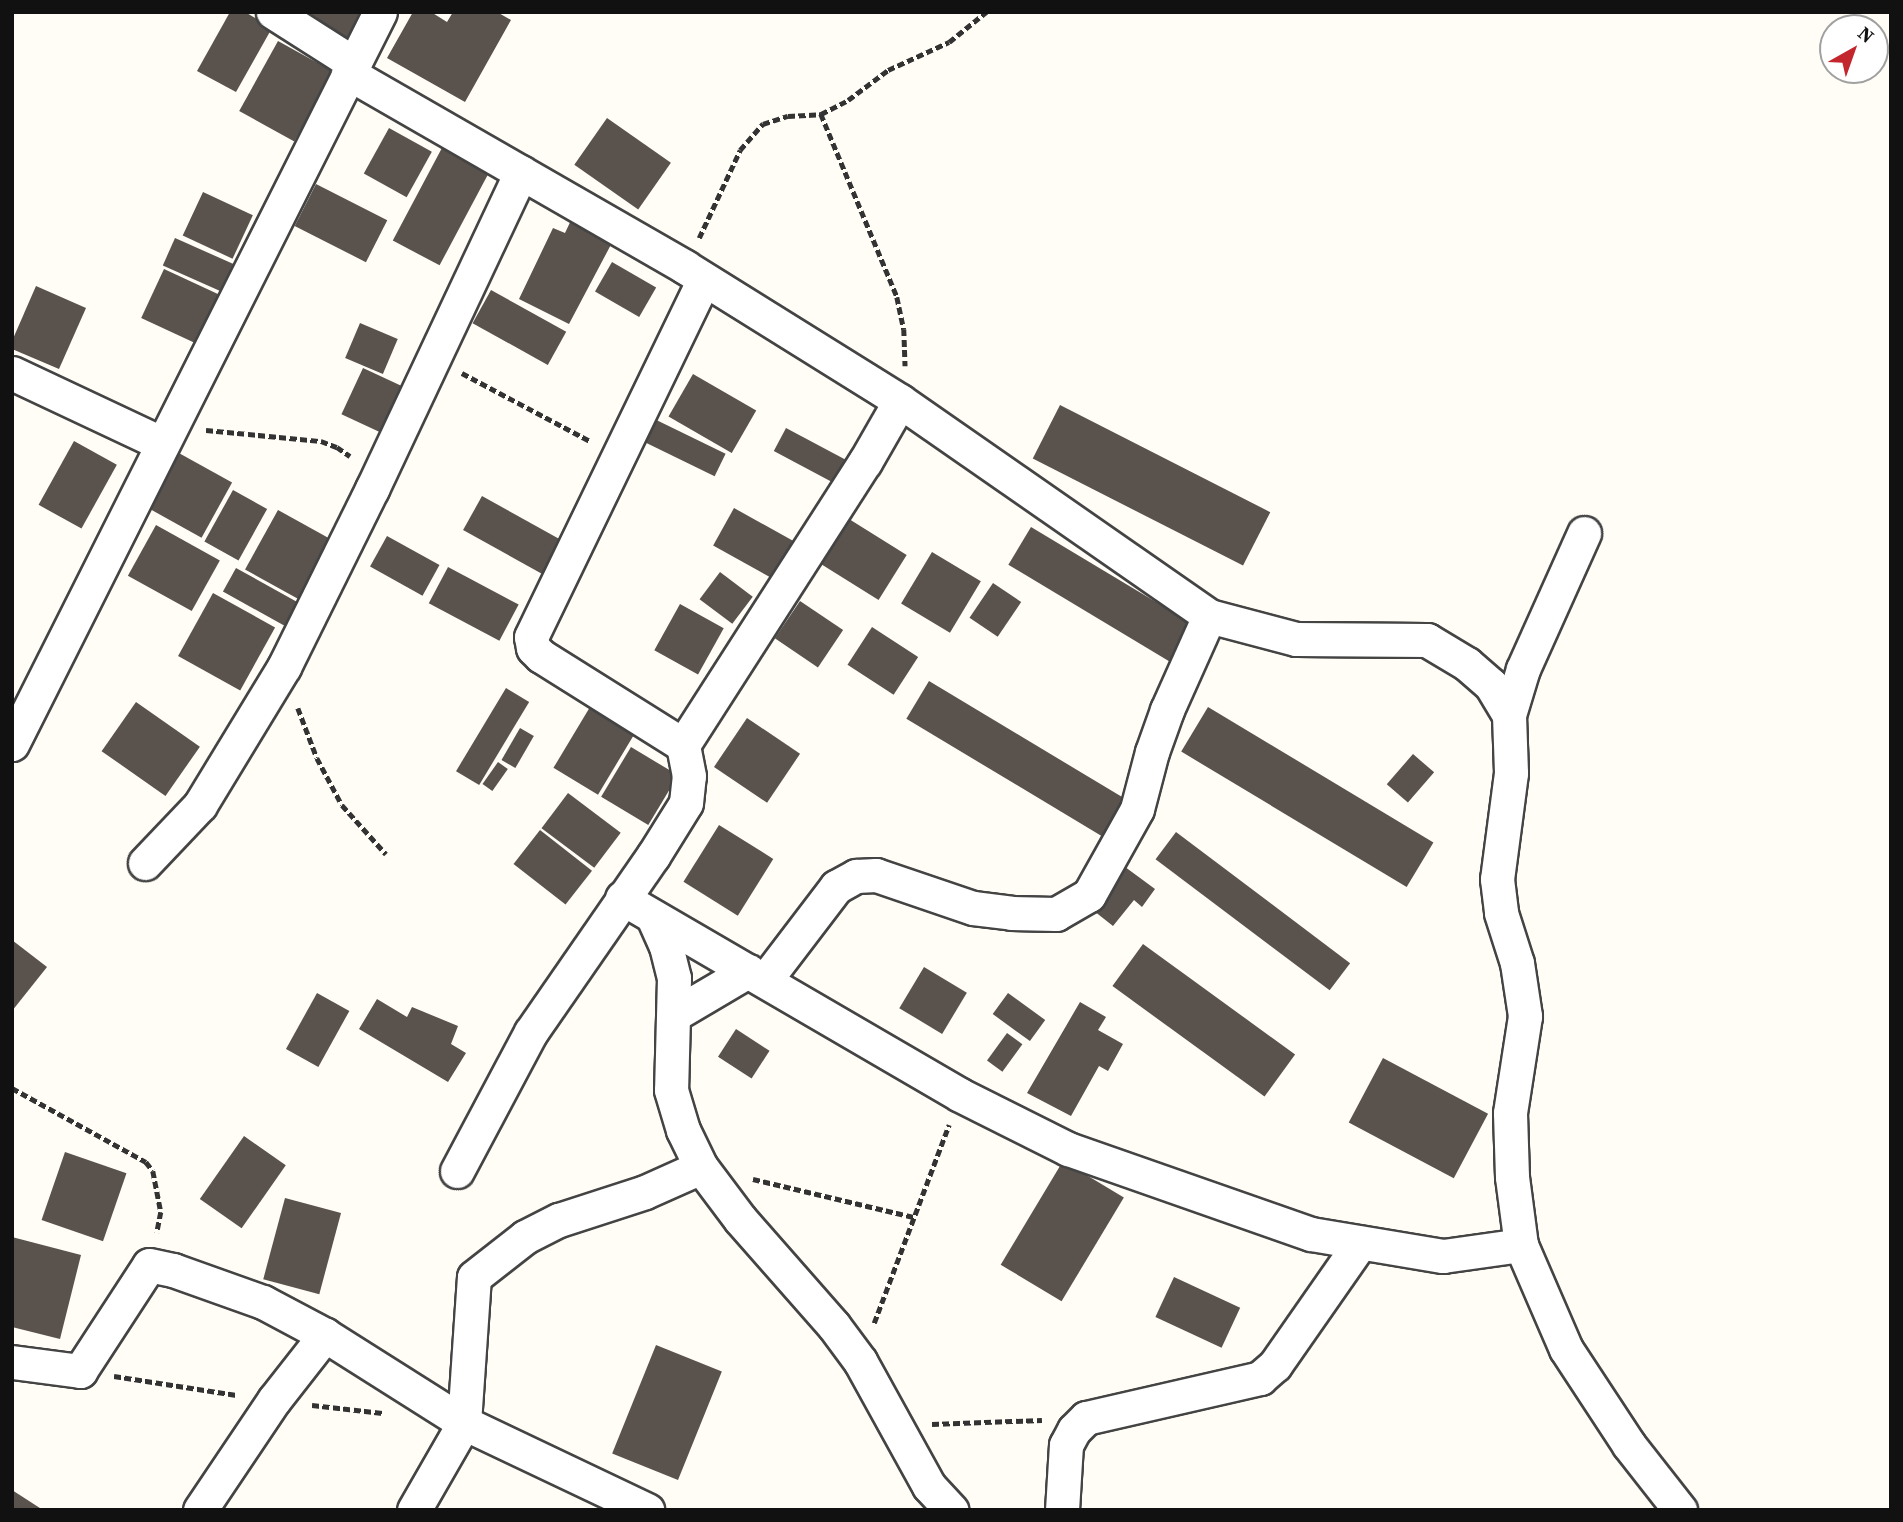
<!DOCTYPE html>
<html>
<head>
<meta charset="utf-8">
<style>
	body { margin:0 }
	#map { position:relative; width:1903px; height:1522px; overflow:hidden; background:#fffdf5; font-family:"Source Serif 4",serif }
	div>[style] { position:absolute }
	.building>* { inset:0; background:#5a524d; transform-origin:0 0 }
	.path>* { height:4.5px; margin-top:-2.25px; transform-origin:0; background:repeating-linear-gradient(90deg,#333 0 7px,transparent 0 10.5px) }
	.roads { filter:drop-shadow(2px 0 #444) drop-shadow(-2px 0 #444) drop-shadow(0 2px #444) drop-shadow(0 -2px #444) }
	.minor>* { height:33px; margin:-16.5px; padding:0 16.5px; transform-origin:16.5px; border-radius:16.5px; background:#fff }
	span { translate:-50% -50%; white-space:nowrap; text-align:center; line-height:1.15; -webkit-text-stroke:7px #fff; paint-order:stroke }
	.frame { position:absolute; inset:0; border:14px solid #111; pointer-events:none }
	.north { position:absolute; left:1819px; top:14px; width:70px; height:70px; box-sizing:border-box; background:#fff; border:2px solid #a0a0a0; border-radius:50%; rotate:40deg; font-size:19px; font-weight:700; line-height:28px; text-align:center; color:#111 }
	.north::after { content:''; display:block; margin:auto; width:24px; height:32px; background:#c4262e; clip-path:polygon(50% 0,100% 100%,50% 72%,0 100%) }
</style>
</head>
<body>
<div id="map">
	<div class="building">
		<i style="clip-path:polygon(230px 12px,245px 12px,272px 28px,236px 92px,197px 71px)"></i>
		<i style="clip-path:polygon(309px 12px,364px 12px,348px 40px,306px 17px)"></i>
		<i style="clip-path:polygon(413px 12px,431px 12px,447px 22px,453px 12px,497px 12px,511px 20px,465px 102px,387px 58px)"></i>
		<i style="left:278px;top:41px;width:63px;height:80px;rotate:29deg"></i>
		<i style="left:607px;top:118px;width:78px;height:57px;rotate:35deg"></i>
		<i style="left:389px;top:128px;width:49px;height:52px;rotate:29deg"></i>
		<i style="left:443px;top:146px;width:53px;height:107px;rotate:28deg"></i>
		<i style="left:316px;top:184px;width:80px;height:47px;rotate:27deg"></i>
		<i style="left:203px;top:192px;width:55px;height:48px;rotate:25deg"></i>
		<i style="clip-path:polygon(573px 216px,615px 237px,569px 324px,519px 299px,553px 228px,565px 233px)"></i>
		<i style="left:175px;top:238px;width:72px;height:30px;rotate:24deg"></i>
		<i style="left:612px;top:262px;width:51px;height:34px;rotate:30deg"></i>
		<i style="left:164px;top:269px;width:63px;height:54px;rotate:25deg"></i>
		<i style="clip-path:polygon(36px 286px,86px 308px,59px 369px,12px 349px,12px 341px)"></i>
		<i style="left:491px;top:290px;width:86px;height:38px;rotate:29deg"></i>
		<i style="left:360px;top:323px;width:41px;height:38px;rotate:23deg"></i>
		<i style="left:363px;top:368px;width:51px;height:51px;rotate:25deg"></i>
		<i style="left:693px;top:374px;width:73px;height:49px;rotate:30deg"></i>
		<i style="left:1060px;top:405px;width:236px;height:60px;rotate:27deg"></i>
		<i style="left:642px;top:413px;width:93px;height:25px;rotate:26deg"></i>
		<i style="left:786px;top:428px;width:75px;height:26px;rotate:28deg"></i>
		<i style="left:74px;top:441px;width:49px;height:73px;rotate:29deg"></i>
		<i style="left:177px;top:452px;width:63px;height:63px;rotate:29deg"></i>
		<i style="left:233px;top:490px;width:39px;height:59px;rotate:29deg"></i>
		<i style="left:482px;top:496px;width:90px;height:39px;rotate:29deg"></i>
		<i style="left:734px;top:508px;width:71px;height:43px;rotate:29deg"></i>
		<i style="left:278px;top:510px;width:63px;height:68px;rotate:29deg"></i>
		<i style="left:849px;top:519px;width:68px;height:53px;rotate:32deg"></i>
		<i style="left:156px;top:525px;width:73px;height:58px;rotate:29deg"></i>
		<i style="left:1031px;top:527px;width:190px;height:44px;rotate:31deg"></i>
		<i style="left:387px;top:536px;width:60px;height:35px;rotate:29deg"></i>
		<i style="left:932px;top:552px;width:57px;height:60px;rotate:31deg"></i>
		<i style="left:448px;top:567px;width:80px;height:41px;rotate:28deg"></i>
		<i style="left:236px;top:568px;width:73px;height:27px;rotate:29deg"></i>
		<i style="left:720px;top:572px;width:41px;height:34px;rotate:37deg"></i>
		<i style="left:993px;top:583px;width:34px;height:42px;rotate:34deg"></i>
		<i style="left:213px;top:593px;width:71px;height:72px;rotate:29deg"></i>
		<i style="left:800px;top:601px;width:52px;height:45px;rotate:34deg"></i>
		<i style="left:680px;top:604px;width:50px;height:53px;rotate:29deg"></i>
		<i style="left:872px;top:627px;width:55px;height:45px;rotate:33deg"></i>
		<i style="left:929px;top:681px;width:236px;height:44px;rotate:31deg"></i>
		<i style="left:506px;top:688px;width:27px;height:97px;rotate:31deg"></i>
		<i style="left:136px;top:702px;width:78px;height:60px;rotate:35deg"></i>
		<i style="left:590px;top:707px;width:52px;height:71px;rotate:31deg"></i>
		<i style="left:1208px;top:707px;width:263px;height:52px;rotate:31deg"></i>
		<i style="left:747px;top:718px;width:64px;height:59px;rotate:34deg"></i>
		<i style="left:520px;top:728px;width:16px;height:37px;rotate:30deg"></i>
		<i style="left:631px;top:747px;width:55px;height:58px;rotate:31deg"></i>
		<i style="left:1413px;top:754px;width:28px;height:40px;rotate:41deg"></i>
		<i style="left:498px;top:762px;width:12px;height:27px;rotate:35deg"></i>
		<i style="left:568px;top:793px;width:66px;height:44px;rotate:37deg"></i>
		<i style="left:719px;top:825px;width:64px;height:67px;rotate:32deg"></i>
		<i style="left:540px;top:830px;width:66px;height:43px;rotate:38deg"></i>
		<i style="left:1176px;top:832px;width:218px;height:34px;rotate:37deg"></i>
		<i style="clip-path:polygon(1117px 861px,1155px 889px,1142px 907px,1134px 900px,1113px 926px,1094px 911px,1114px 886px,1104px 879px)"></i>
		<i style="clip-path:polygon(12px 940px,47px 967px,12px 1011px)"></i>
		<i style="left:1143px;top:944px;width:188px;height:52px;rotate:36deg"></i>
		<i style="left:924px;top:967px;width:50px;height:48px;rotate:31deg"></i>
		<i style="left:317px;top:993px;width:37px;height:64px;rotate:29deg"></i>
		<i style="left:1008px;top:993px;width:46px;height:26px;rotate:36deg"></i>
		<i style="clip-path:polygon(377px 999px,407px 1017px,412px 1007px,458px 1026px,451px 1044px,466px 1053px,448px 1082px,359px 1029px)"></i>
		<i style="clip-path:polygon(1080px 1002px,1106px 1017px,1098px 1030px,1123px 1044px,1108px 1071px,1099px 1066px,1071px 1116px,1027px 1093px)"></i>
		<i style="left:736px;top:1029px;width:40px;height:33px;rotate:33deg"></i>
		<i style="left:1007px;top:1033px;width:19px;height:34px;rotate:36deg"></i>
		<i style="left:1383px;top:1058px;width:119px;height:73px;rotate:28deg"></i>
		<i style="left:244px;top:1136px;width:51px;height:77px;rotate:35deg"></i>
		<i style="left:65px;top:1152px;width:65px;height:72px;rotate:19deg"></i>
		<i style="left:1063px;top:1161px;width:71px;height:121px;rotate:31deg"></i>
		<i style="left:285px;top:1198px;width:58px;height:84px;rotate:15deg"></i>
		<i style="clip-path:polygon(12px 1237px,81px 1255px,60px 1339px,12px 1327px)"></i>
		<i style="left:1174px;top:1277px;width:73px;height:44px;rotate:25deg"></i>
		<i style="left:656px;top:1345px;width:71px;height:117px;rotate:22deg"></i>
		<i style="clip-path:polygon(12px 1490px,43px 1510px,12px 1510px)"></i>
	</div>
	<div class="path">
		<i style="left:821px;top:114px;width:198px;rotate:67.4deg"></i>
		<i style="left:897px;top:297px;width:33px;rotate:78deg"></i>
		<i style="left:904px;top:329px;width:37px;rotate:88deg"></i>
		<i style="left:699px;top:238px;width:97px;rotate:-65deg"></i>
		<i style="left:740px;top:150px;width:35px;rotate:-49deg"></i>
		<i style="left:763px;top:124px;width:26px;rotate:-18deg"></i>
		<i style="left:788px;top:116px;width:33px;rotate:-3deg"></i>
		<i style="left:821px;top:114px;width:30px;rotate:-27deg"></i>
		<i style="left:848px;top:100px;width:50px;rotate:-36.9deg"></i>
		<i style="left:888px;top:70px;width:67px;rotate:-24.7deg"></i>
		<i style="left:949px;top:42px;width:48px;rotate:-39deg"></i>
		<i style="left:462px;top:373px;width:145px;rotate:28deg"></i>
		<i style="left:206px;top:430px;width:116px;rotate:5.5deg"></i>
		<i style="left:321px;top:441px;width:17px;rotate:21deg"></i>
		<i style="left:337px;top:447px;width:16px;rotate:35deg"></i>
		<i style="left:298px;top:708px;width:53px;rotate:69.2deg"></i>
		<i style="left:317px;top:758px;width:53px;rotate:62deg"></i>
		<i style="left:342px;top:805px;width:66px;rotate:48.1deg"></i>
		<i style="left:12px;top:1088px;width:153px;rotate:28.9deg"></i>
		<i style="left:146px;top:1162px;width:11px;rotate:52deg"></i>
		<i style="left:153px;top:1171px;width:42px;rotate:79deg"></i>
		<i style="left:161px;top:1212px;width:21px;rotate:101deg"></i>
		<i style="left:753px;top:1179px;width:165px;rotate:13.3deg"></i>
		<i style="left:874px;top:1323px;width:212px;rotate:-69.3deg"></i>
		<i style="left:114px;top:1376px;width:124px;rotate:8.8deg"></i>
		<i style="left:312px;top:1405px;width:71px;rotate:6.4deg"></i>
		<i style="left:932px;top:1424px;width:110px;rotate:-2.1deg"></i>
	</div>
	<div class="roads">
		<div class="minor">
			<i style="left:273px;top:12px;width:95px;rotate:32.5deg"></i>
			<i style="left:348px;top:73px;width:389px;rotate:29.9deg"></i>
			<i style="left:685px;top:267px;width:253px;rotate:31.9deg"></i>
			<i style="left:900px;top:401px;width:376px;rotate:34.8deg"></i>
			<i style="left:1209px;top:616px;width:90px;rotate:14.8deg"></i>
			<i style="left:1296px;top:639px;width:131px;rotate:0.4deg"></i>
			<i style="left:1427px;top:640px;width:47px;rotate:31deg"></i>
			<i style="left:1467px;top:664px;width:32px;rotate:41deg"></i>
			<i style="left:1491px;top:685px;width:35px;rotate:59deg"></i>
			<i style="left:1509px;top:715px;width:58px;rotate:88deg"></i>
			<i style="left:1511px;top:773px;width:107px;rotate:97.5deg"></i>
			<i style="left:1497px;top:879px;width:34px;rotate:83deg"></i>
			<i style="left:1501px;top:913px;width:52px;rotate:72.3deg"></i>
			<i style="left:1517px;top:963px;width:54px;rotate:81.4deg"></i>
			<i style="left:1525px;top:1016px;width:98px;rotate:98.8deg"></i>
			<i style="left:1510px;top:1113px;width:64px;rotate:88.2deg"></i>
			<i style="left:1512px;top:1177px;width:69px;rotate:82.5deg"></i>
			<i style="left:1521px;top:1245px;width:113px;rotate:66.6deg"></i>
			<i style="left:1566px;top:1349px;width:115px;rotate:56.7deg"></i>
			<i style="left:1629px;top:1445px;width:83px;rotate:51.9deg"></i>
			<i style="left:12px;top:373px;width:165px;rotate:25.2deg"></i>
			<i style="left:1509px;top:715px;width:48px;rotate:-73.1deg"></i>
			<i style="left:1523px;top:669px;width:149px;rotate:-65.8deg"></i>
			<i style="left:12px;top:744px;width:819px;rotate:-63.31deg"></i>
			<i style="left:683px;top:745px;width:168px;rotate:-147.9deg"></i>
			<i style="left:541px;top:656px;width:11px;rotate:-135deg"></i>
			<i style="left:533px;top:648px;width:11px;rotate:-100deg"></i>
			<i style="left:531px;top:637px;width:395px;rotate:-64.2deg"></i>
			<i style="left:145px;top:863px;width:80px;rotate:-46.5deg"></i>
			<i style="left:200px;top:805px;width:162px;rotate:-58.7deg"></i>
			<i style="left:284px;top:667px;width:199px;rotate:-63.7deg"></i>
			<i style="left:372px;top:489px;width:350px;rotate:-64.8deg"></i>
			<i style="left:622px;top:898px;width:391px;rotate:30.2deg"></i>
			<i style="left:960px;top:1095px;width:121px;rotate:26.6deg"></i>
			<i style="left:1068px;top:1149px;width:257px;rotate:19.3deg"></i>
			<i style="left:1311px;top:1234px;width:134px;rotate:9.5deg"></i>
			<i style="left:1443px;top:1256px;width:79px;rotate:-8deg"></i>
			<i style="left:653px;top:917px;width:32px;rotate:66deg"></i>
			<i style="left:666px;top:946px;width:33px;rotate:76deg"></i>
			<i style="left:674px;top:978px;width:112px;rotate:91.5deg"></i>
			<i style="left:671px;top:1090px;width:42px;rotate:73.3deg"></i>
			<i style="left:683px;top:1130px;width:41px;rotate:64.1deg"></i>
			<i style="left:701px;top:1167px;width:65px;rotate:53.1deg"></i>
			<i style="left:740px;top:1219px;width:142px;rotate:48.7deg"></i>
			<i style="left:834px;top:1326px;width:44px;rotate:53.4deg"></i>
			<i style="left:860px;top:1361px;width:143px;rotate:61.1deg"></i>
			<i style="left:929px;top:1486px;width:33px;rotate:47deg"></i>
			<i style="left:766px;top:979px;width:116px;rotate:-52.7deg"></i>
			<i style="left:836px;top:887px;width:23px;rotate:-29deg"></i>
			<i style="left:856px;top:876px;width:20px;rotate:-3deg"></i>
			<i style="left:876px;top:875px;width:102px;rotate:18.8deg"></i>
			<i style="left:973px;top:908px;width:38px;rotate:7deg"></i>
			<i style="left:1011px;top:913px;width:45px;rotate:1.3deg"></i>
			<i style="left:1056px;top:914px;width:38px;rotate:-30deg"></i>
			<i style="left:1089px;top:895px;width:98px;rotate:-60.8deg"></i>
			<i style="left:1137px;top:809px;width:59px;rotate:-75.3deg"></i>
			<i style="left:1152px;top:752px;width:45px;rotate:-70.3deg"></i>
			<i style="left:1167px;top:710px;width:103px;rotate:-65.9deg"></i>
			<i style="left:675px;top:1014px;width:85px;rotate:-30.5deg"></i>
			<i style="left:457px;top:1171px;width:157px;rotate:-62deg"></i>
			<i style="left:531px;top:1032px;width:214px;rotate:-55.3deg"></i>
			<i style="left:653px;top:856px;width:62px;rotate:-58.1deg"></i>
			<i style="left:686px;top:803px;width:27px;rotate:-84deg"></i>
			<i style="left:689px;top:776px;width:32px;rotate:-101deg"></i>
			<i style="left:683px;top:745px;width:336px;rotate:-57.3deg"></i>
			<i style="left:865px;top:462px;width:70px;rotate:-60.2deg"></i>
			<i style="left:12px;top:1362px;width:69px;rotate:7.5deg"></i>
			<i style="left:80px;top:1371px;width:126px;rotate:-56.9deg"></i>
			<i style="left:149px;top:1265px;width:25px;rotate:12deg"></i>
			<i style="left:173px;top:1270px;width:96px;rotate:19.6deg"></i>
			<i style="left:263px;top:1302px;width:70px;rotate:28deg"></i>
			<i style="left:325px;top:1335px;width:165px;rotate:32.3deg"></i>
			<i style="left:464px;top:1423px;width:203px;rotate:25.4deg"></i>
			<i style="left:200px;top:1510px;width:133px;rotate:-56.1deg"></i>
			<i style="left:274px;top:1400px;width:83px;rotate:-51.9deg"></i>
			<i style="left:414px;top:1510px;width:100px;rotate:-60.1deg"></i>
			<i style="left:464px;top:1423px;width:146px;rotate:-86.1deg"></i>
			<i style="left:474px;top:1277px;width:65px;rotate:-38.1deg"></i>
			<i style="left:525px;top:1237px;width:38px;rotate:-27deg"></i>
			<i style="left:559px;top:1220px;width:90px;rotate:-18deg"></i>
			<i style="left:645px;top:1192px;width:61px;rotate:-24.1deg"></i>
			<i style="left:1062px;top:1510px;width:65px;rotate:-86.5deg"></i>
			<i style="left:1066px;top:1445px;width:17px;rotate:-62deg"></i>
			<i style="left:1074px;top:1430px;width:17px;rotate:-45deg"></i>
			<i style="left:1086px;top:1418px;width:179px;rotate:-12.9deg"></i>
			<i style="left:1260px;top:1378px;width:20px;rotate:-41deg"></i>
			<i style="left:1275px;top:1365px;width:149px;rotate:-55.1deg"></i>
		</div>
	</div>
	<div class="frame"></div>
	<div class="north">N</div>
</div>
</body>
</html>
